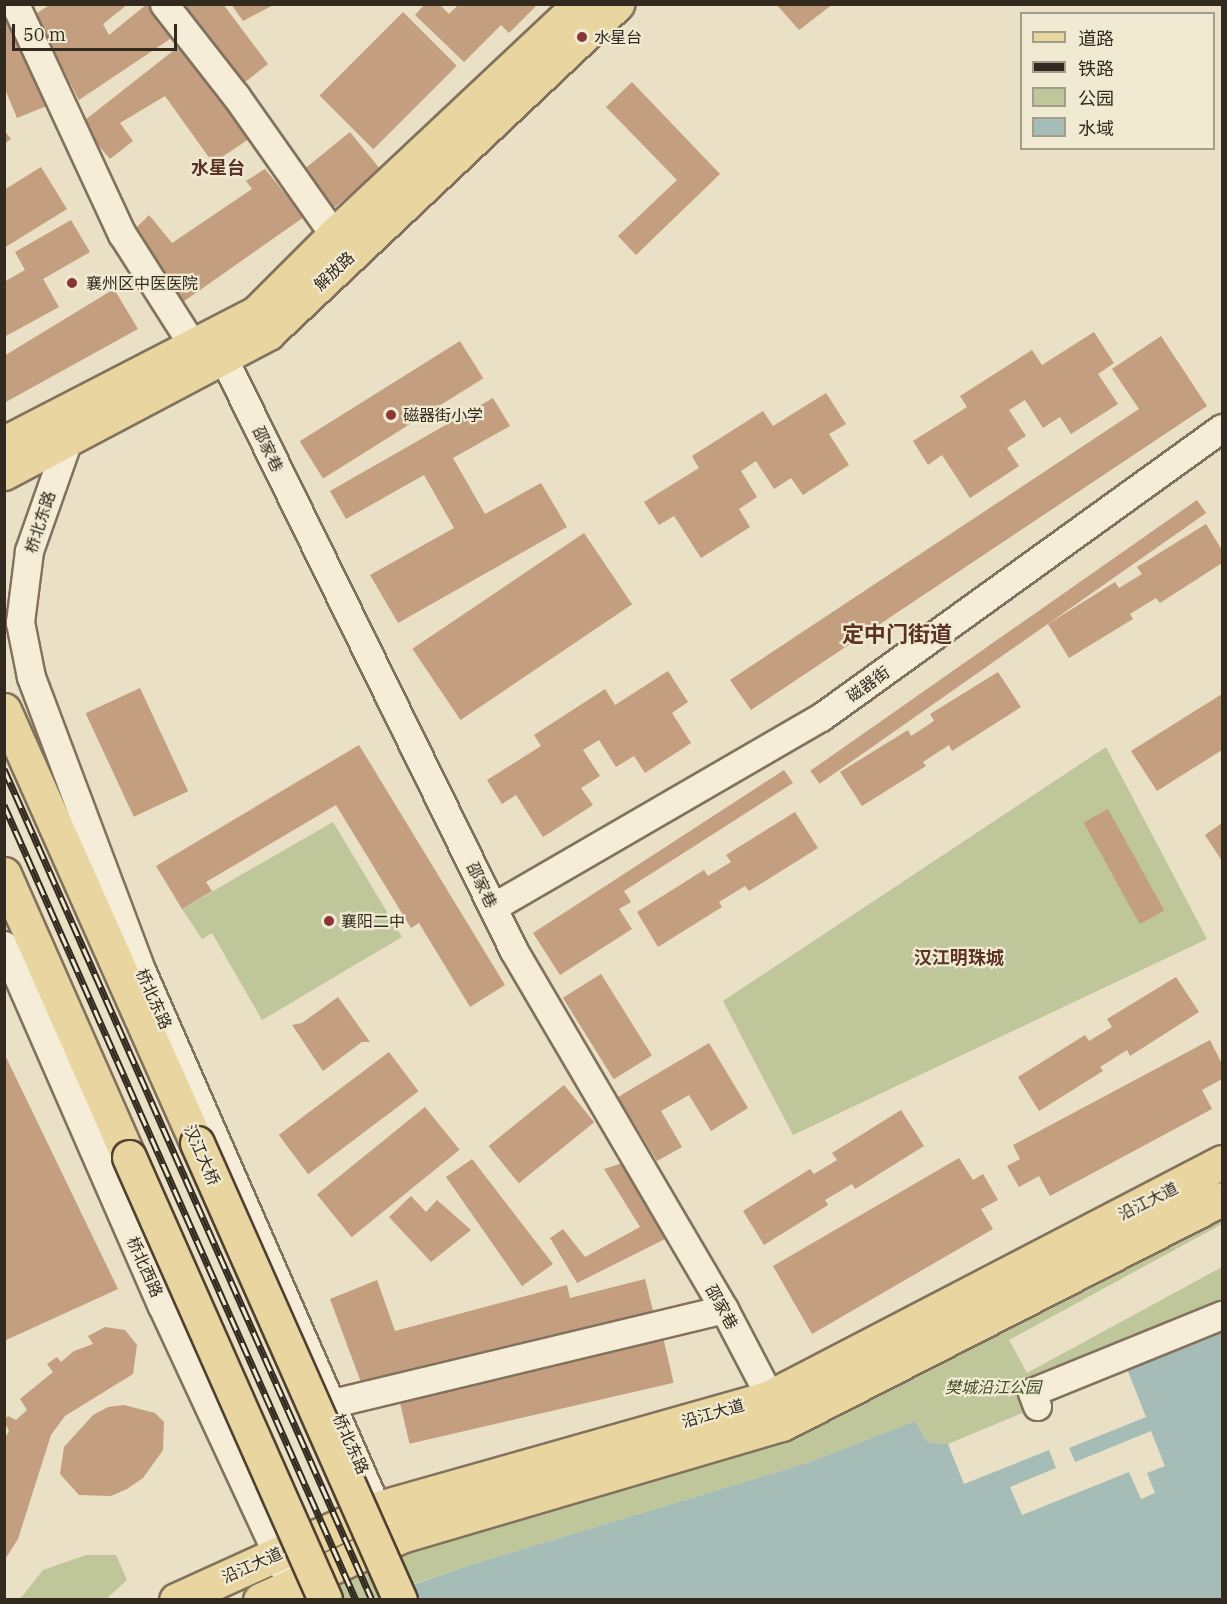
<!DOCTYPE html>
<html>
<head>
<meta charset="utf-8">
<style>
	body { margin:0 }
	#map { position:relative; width:1227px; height:1604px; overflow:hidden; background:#e9e0c5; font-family:"IBM Plex Serif","Noto Sans SC",serif }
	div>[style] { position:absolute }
	.green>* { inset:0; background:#bec69a }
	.water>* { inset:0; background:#a6bdb7 }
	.pier>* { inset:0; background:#e9e0c5 }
	.building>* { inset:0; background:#c39e7f; transform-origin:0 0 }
	.roads { filter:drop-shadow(2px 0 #82725d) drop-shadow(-2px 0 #82725d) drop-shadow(0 2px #82725d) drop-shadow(0 -2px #82725d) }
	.minor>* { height:27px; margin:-13.5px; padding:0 13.5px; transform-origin:13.5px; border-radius:13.5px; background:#f5edd7 }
	.major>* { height:33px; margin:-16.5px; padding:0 16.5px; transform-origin:16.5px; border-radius:16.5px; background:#e8d5a0 }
	.rail>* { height:7px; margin-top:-3.5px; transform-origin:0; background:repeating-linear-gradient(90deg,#f1ead3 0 14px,#332a1f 0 28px); box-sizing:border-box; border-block:2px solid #332a1f }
	.bridges { filter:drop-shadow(2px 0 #504131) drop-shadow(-2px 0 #504131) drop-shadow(0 2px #504131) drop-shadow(0 -2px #504131) }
	.major-bridge>* { height:33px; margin:-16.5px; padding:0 16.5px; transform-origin:16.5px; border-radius:16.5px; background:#e8d5a0 }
	.dots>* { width:16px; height:16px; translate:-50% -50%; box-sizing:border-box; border:3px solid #f1ead3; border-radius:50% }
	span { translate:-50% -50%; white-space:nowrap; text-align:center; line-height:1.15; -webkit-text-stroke:4.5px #f1ead3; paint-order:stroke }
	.poi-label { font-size:16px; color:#332a1f }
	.left { translate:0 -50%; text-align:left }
	.street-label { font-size:16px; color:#332a1f }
	.park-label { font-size:16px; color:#424d28; font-style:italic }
	.neighbourhood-label { font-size:18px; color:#5b3223; font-weight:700 }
	.district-label { font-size:22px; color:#5b3223; font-weight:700 }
	.frame { position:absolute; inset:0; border:6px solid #332a1f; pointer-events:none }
	.legend { position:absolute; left:1020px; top:12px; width:195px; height:138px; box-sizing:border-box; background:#f1ead3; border:2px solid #a59d8b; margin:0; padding:8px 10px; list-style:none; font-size:18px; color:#332a1f }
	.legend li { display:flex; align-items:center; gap:12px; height:30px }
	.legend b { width:30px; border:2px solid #a59d8b }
	.scale { position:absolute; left:12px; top:24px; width:165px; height:27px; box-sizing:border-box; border:3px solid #332a1f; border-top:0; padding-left:8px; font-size:18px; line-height:21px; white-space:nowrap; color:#332a1f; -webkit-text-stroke:4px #f1ead3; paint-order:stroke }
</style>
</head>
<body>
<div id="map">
	<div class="green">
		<i style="clip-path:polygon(1106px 747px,1207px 939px,793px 1135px,723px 1001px)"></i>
		<i style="clip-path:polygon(333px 822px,402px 937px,262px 1020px,212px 933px,202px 939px,182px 909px)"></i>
		<i style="clip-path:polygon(1222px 1189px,1222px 1224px,1009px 1340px,1027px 1373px,1222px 1267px,1222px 1315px,1033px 1392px,1037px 1406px,948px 1444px,927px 1442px,915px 1421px,807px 1463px,470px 1565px,369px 1599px,260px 1600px)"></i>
		<i style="clip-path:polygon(86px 1555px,116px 1555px,127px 1580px,106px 1599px,20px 1599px,43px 1570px)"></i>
	</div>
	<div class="water">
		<i style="clip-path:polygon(1222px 1327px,1222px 1599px,369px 1600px,470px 1565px,807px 1463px,915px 1421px,927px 1442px,948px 1444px)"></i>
	</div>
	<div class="pier">
		<i style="clip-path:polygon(1127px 1369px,1146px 1417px,1069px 1448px,1075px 1462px,1151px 1431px,1165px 1466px,1147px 1473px,1155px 1493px,1141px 1499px,1129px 1472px,1022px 1515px,1010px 1487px,1056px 1468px,1049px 1450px,964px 1484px,948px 1444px)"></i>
	</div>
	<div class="building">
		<i style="clip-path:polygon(5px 4px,54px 103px,17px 118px,5px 89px)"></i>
		<i style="clip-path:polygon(51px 4px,128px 4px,103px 24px,109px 35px,147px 4px,173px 37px,79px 100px,34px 15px)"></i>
		<i style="clip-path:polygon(175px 4px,223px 4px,268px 64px,240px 86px)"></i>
		<i style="clip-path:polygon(231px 4px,275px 4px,243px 21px)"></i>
		<i style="clip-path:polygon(425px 4px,439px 4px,449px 14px,459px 4px,538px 4px,509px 33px,501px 25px,464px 62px,415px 15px)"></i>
		<i style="clip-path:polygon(776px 4px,833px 4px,799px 30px)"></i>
		<i style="left:403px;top:12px;width:76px;height:118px;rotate:45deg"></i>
		<i style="clip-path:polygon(178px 47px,249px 139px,213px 163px,165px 96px,120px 123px,133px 141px,110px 159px,80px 124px)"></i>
		<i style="clip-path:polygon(632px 82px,720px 174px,636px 255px,618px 236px,677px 180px,606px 107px)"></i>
		<i style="clip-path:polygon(4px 130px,11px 139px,4px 144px)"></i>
		<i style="left:350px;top:132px;width:49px;height:67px;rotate:51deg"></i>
		<i style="clip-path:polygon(41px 167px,67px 209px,4px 248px,4px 190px)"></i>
		<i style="clip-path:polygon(265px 169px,304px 217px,183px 302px,129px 235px,149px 215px,172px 243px,252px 189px,246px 181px)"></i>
		<i style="clip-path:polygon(71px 220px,90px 252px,43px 279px,59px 307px,4px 337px,4px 282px,25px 270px,15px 252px)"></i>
		<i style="clip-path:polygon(114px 289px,138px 329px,4px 403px,4px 356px)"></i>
		<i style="clip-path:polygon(1094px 332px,1114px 363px,1098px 374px,1118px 404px,1071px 434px,1060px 417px,1043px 428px,1025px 400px,1009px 410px,1026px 436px,1007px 448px,1019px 466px,970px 498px,942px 455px,928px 465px,913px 441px,967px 407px,960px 396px,1032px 350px,1042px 365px)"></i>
		<i style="clip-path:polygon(1161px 336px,1207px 406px,751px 710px,730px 680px,1139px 409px,1112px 369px)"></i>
		<i style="left:460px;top:341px;width:44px;height:189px;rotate:58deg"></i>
		<i style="clip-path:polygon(826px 393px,846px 424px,829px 434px,849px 465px,803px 495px,791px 478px,774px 489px,756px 461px,741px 471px,757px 497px,739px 509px,750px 527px,701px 558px,674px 516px,659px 525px,644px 502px,699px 468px,692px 456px,763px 411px,773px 426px)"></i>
		<i style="clip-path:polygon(493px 398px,510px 426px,453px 458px,485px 514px,541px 483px,567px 527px,398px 623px,370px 575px,454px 528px,424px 475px,346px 519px,330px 491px)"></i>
		<i style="left:1197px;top:500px;width:16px;height:472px;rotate:55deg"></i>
		<i style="clip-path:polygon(1206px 524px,1222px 550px,1222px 563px,1160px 603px,1156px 598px,1130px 614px,1133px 619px,1069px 658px,1048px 624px,1115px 582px,1119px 588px,1142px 574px,1137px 567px)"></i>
		<i style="left:584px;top:533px;width:86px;height:207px;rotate:56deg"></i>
		<i style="clip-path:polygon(668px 671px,688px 702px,672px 713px,691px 743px,645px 773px,634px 756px,616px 767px,599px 740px,583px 750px,600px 776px,581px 788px,593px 805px,543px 837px,516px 795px,502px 804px,487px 780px,541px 746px,534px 735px,605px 689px,615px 705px)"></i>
		<i style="clip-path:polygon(998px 672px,1021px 707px,952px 751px,949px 745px,923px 762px,926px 766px,862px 806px,840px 772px,908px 730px,911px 736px,934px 721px,930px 714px)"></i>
		<i style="left:140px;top:688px;width:114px;height:60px;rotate:65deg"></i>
		<i style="clip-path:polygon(1222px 694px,1222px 750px,1157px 791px,1131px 751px)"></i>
		<i style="clip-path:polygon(359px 745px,505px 985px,470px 1007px,419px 923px,411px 928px,336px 805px,206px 882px,212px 891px,182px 909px,156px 866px)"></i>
		<i style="clip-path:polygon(784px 770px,793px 783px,624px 891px,631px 902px,619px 909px,632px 929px,560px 975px,533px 933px)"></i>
		<i style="left:1108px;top:809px;width:116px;height:28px;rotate:61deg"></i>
		<i style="clip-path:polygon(795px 812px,818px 848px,749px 891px,745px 886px,719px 902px,722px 907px,658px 947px,637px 912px,704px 870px,708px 876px,731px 862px,726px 855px)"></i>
		<i style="clip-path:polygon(1222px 823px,1222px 861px,1205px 835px)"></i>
		<i style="left:601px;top:974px;width:96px;height:45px;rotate:58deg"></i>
		<i style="clip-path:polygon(1176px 977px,1199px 1012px,1130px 1056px,1127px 1050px,1100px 1067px,1103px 1071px,1039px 1111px,1018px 1077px,1085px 1035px,1089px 1041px,1112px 1027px,1107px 1019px)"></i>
		<i style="clip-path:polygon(338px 997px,370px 1042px,362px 1042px,323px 1071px,292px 1025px,302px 1023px)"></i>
		<i style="clip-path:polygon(1210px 1040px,1222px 1064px,1222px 1079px,1202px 1090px,1212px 1109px,1050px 1196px,1039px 1176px,1019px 1187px,1007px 1166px,1020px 1159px,1013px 1145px)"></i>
		<i style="clip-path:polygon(709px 1043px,748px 1108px,711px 1131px,689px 1095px,661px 1111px,682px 1147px,657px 1161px,618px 1097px)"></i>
		<i style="left:389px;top:1052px;width:49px;height:138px;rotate:53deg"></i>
		<i style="clip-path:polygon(4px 1053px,118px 1289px,4px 1341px)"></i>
		<i style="left:564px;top:1085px;width:48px;height:97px;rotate:51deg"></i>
		<i style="left:425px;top:1107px;width:55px;height:139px;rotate:51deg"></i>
		<i style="clip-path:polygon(901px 1110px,924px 1146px,855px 1189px,852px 1184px,825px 1200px,828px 1205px,764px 1245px,743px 1211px,810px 1169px,814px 1174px,837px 1160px,832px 1153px)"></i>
		<i style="clip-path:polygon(959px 1158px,973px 1180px,983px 1174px,998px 1200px,981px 1209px,993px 1229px,812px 1334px,773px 1266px)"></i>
		<i style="clip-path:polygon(472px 1159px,553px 1264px,522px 1286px,446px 1177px)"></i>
		<i style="clip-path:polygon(623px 1163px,665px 1239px,577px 1283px,550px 1238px,563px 1229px,585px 1257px,640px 1227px,604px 1169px)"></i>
		<i style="clip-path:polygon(411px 1196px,426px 1212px,437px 1200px,471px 1230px,431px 1262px,389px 1217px)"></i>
		<i style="clip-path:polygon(645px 1279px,653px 1311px,362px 1385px,330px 1299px,377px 1280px,395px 1331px,567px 1285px,570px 1298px)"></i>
		<i style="clip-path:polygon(105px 1327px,125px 1330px,137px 1345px,133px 1374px,65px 1416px,51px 1435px,18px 1539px,4px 1561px,4px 1440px,9px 1431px,4px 1421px,8px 1416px,16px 1420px,27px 1410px,20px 1399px,53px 1372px,47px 1364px,57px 1357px,61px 1362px,74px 1351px,93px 1344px,88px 1336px)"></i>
		<i style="left:663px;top:1337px;width:47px;height:271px;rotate:77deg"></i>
		<i style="clip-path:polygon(124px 1405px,155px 1413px,164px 1422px,163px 1450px,143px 1478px,127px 1489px,111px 1496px,79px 1495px,60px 1474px,64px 1447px,93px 1415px,108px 1407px)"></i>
	</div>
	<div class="roads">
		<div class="minor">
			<i style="left:15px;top:4px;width:254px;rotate:65.1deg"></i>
			<i style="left:122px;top:234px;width:134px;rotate:57.5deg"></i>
			<i style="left:164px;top:4px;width:117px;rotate:52deg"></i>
			<i style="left:236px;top:96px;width:170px;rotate:54.8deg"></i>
			<i style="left:223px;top:357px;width:661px;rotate:63.9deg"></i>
			<i style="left:514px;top:951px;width:415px;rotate:59.6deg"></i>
			<i style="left:724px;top:1309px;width:99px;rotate:62.4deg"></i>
			<i style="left:68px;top:440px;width:118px;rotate:109.4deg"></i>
			<i style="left:29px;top:551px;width:72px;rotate:97.2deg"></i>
			<i style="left:20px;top:622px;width:56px;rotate:78.7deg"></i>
			<i style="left:31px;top:677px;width:308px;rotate:69.4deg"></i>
			<i style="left:139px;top:965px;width:629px;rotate:66.37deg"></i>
			<i style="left:493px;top:907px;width:379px;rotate:-30.1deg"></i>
			<i style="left:821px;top:717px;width:494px;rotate:-35.8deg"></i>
			<i style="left:4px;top:945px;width:394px;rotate:66.4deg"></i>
			<i style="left:162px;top:1306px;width:309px;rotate:65.1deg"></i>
			<i style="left:333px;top:1403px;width:402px;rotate:-13.5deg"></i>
			<i style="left:1037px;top:1406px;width:15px;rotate:-110deg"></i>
			<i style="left:1032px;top:1392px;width:205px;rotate:-22.1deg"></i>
		</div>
		<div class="major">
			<i style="left:4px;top:443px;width:284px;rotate:-27.3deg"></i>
			<i style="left:256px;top:313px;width:110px;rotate:-45deg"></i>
			<i style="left:334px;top:235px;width:337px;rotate:-43.2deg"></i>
			<i style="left:4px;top:473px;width:299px;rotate:-27.9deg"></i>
			<i style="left:268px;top:333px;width:480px;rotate:-43.3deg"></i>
			<i style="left:4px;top:710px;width:474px;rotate:66deg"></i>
			<i style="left:4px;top:874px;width:309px;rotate:66.2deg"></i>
			<i style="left:176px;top:1600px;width:223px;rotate:-24.4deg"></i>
			<i style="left:379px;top:1508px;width:406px;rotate:-15.8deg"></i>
			<i style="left:770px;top:1397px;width:509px;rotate:-27.47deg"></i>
			<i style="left:260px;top:1600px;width:155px;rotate:-24.4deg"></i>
			<i style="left:401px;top:1536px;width:397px;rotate:-16.4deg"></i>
			<i style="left:782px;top:1424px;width:494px;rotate:-27.1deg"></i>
		</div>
	</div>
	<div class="rail">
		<i style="left:4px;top:769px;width:909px;rotate:66.11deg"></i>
		<i style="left:4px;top:805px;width:869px;rotate:66.12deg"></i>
	</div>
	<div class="bridges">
		<div class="major-bridge">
			<i style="left:197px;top:1143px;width:500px;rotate:66.05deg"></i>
			<i style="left:129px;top:1157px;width:484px;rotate:66.1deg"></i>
		</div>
	</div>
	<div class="dots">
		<i style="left:582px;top:37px;background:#8a3734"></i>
		<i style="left:72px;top:283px;background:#8a3734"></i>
		<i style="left:391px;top:415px;background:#8a3734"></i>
		<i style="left:329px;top:921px;background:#8a3734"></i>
	</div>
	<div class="poi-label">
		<span class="left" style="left:594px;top:37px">水星台</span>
		<span class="left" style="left:86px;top:283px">襄州区中医医院</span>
		<span class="left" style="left:403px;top:415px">磁器街小学</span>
		<span class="left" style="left:341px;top:921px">襄阳二中</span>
	</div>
	<div class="street-label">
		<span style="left:334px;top:271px;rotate:-43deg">解放路</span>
		<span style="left:268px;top:449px;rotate:64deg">邵家巷</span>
		<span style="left:40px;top:522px;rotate:-72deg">桥北东路</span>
		<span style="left:868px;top:684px;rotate:-36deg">磁器街</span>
		<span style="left:482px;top:885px;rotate:64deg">邵家巷</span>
		<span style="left:154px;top:999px;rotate:66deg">桥北东路</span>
		<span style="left:202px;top:1155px;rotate:66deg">汉江大桥</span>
		<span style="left:1148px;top:1201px;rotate:-27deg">沿江大道</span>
		<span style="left:145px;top:1267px;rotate:66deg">桥北西路</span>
		<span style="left:722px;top:1307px;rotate:61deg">邵家巷</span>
		<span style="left:713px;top:1413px;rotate:-16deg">沿江大道</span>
		<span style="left:351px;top:1444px;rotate:66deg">桥北东路</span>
		<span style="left:252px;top:1565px;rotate:-24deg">沿江大道</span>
	</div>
	<div class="park-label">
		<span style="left:993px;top:1387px">樊城沿江公园</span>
	</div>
	<div class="neighbourhood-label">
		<span style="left:218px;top:168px">水星台</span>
		<span style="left:959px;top:958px">汉江明珠城</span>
	</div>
	<div class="district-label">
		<span style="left:897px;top:634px">定中门街道</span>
	</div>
	<div class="frame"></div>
	<ul class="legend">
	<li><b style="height:8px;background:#e8d5a0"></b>道路</li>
	<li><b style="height:8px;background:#332a1f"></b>铁路</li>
	<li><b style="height:16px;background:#bec69a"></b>公园</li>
	<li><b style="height:16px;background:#a6bdb7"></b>水域</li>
	</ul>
	<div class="scale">50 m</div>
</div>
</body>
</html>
